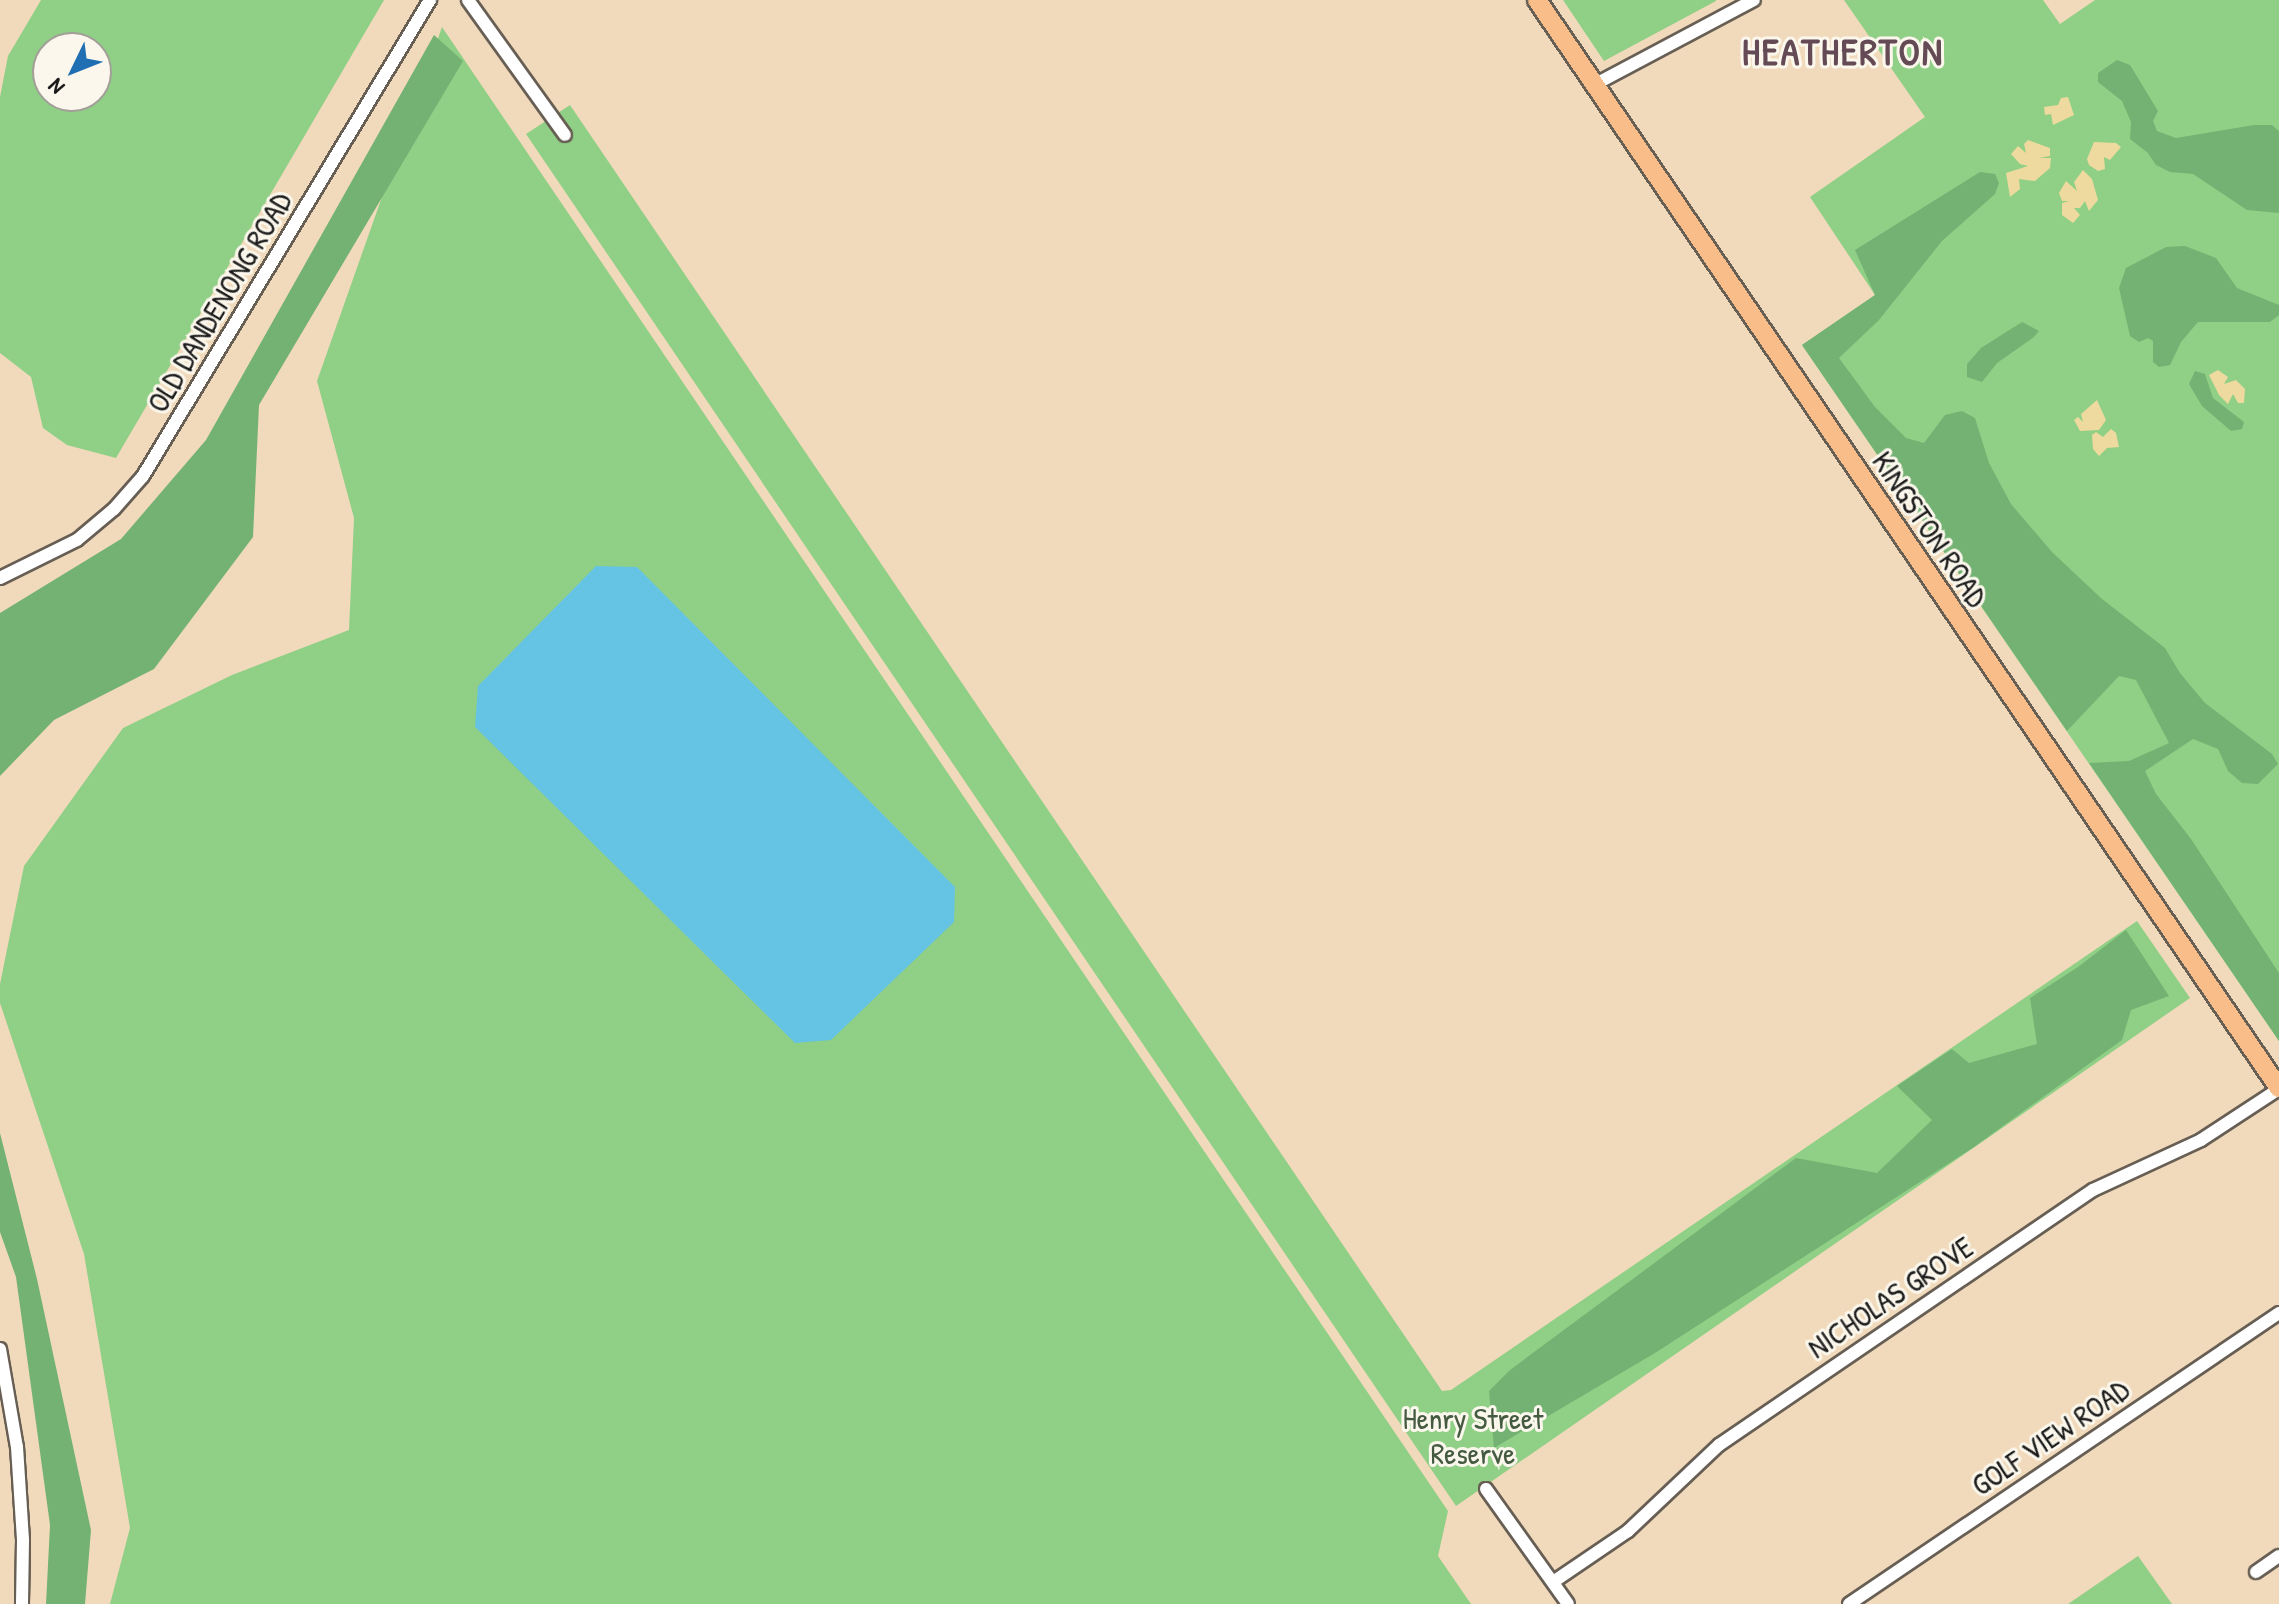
<!DOCTYPE html>
<html>
<head>
<meta charset="utf-8">
<style>
	body { margin:0 }
	#map { position:relative; width:2279px; height:1604px; overflow:hidden; background:#f1dabb; font-family:"Patrick Hand",sans-serif }
	div>[style] { position:absolute }
	.green>* { inset:0; background:#90cf86 }
	.forest>* { inset:0; background:#74b273 }
	.sand>* { inset:0; background:#eeda9e }
	.water>* { inset:0; background:#65c3e4 }
	.roads { filter:drop-shadow(2px 0 #675e54) drop-shadow(-2px 0 #675e54) drop-shadow(0 2px #675e54) drop-shadow(0 -2px #675e54) }
	.street>* { height:12px; margin:-6px; padding:0 6px; transform-origin:6px; border-radius:6px; background:#fff }
	.primary>* { height:18px; margin:-9px; padding:0 9px; transform-origin:9px; border-radius:9px; background:#f8bd88 }
	span { translate:-50% -50%; white-space:nowrap; text-align:center; line-height:1.15; -webkit-text-stroke:6px #fbf7ec; paint-order:stroke }
	.street-label { font-size:30px; color:#1c1c1c }
	.park-label { font-size:30px; color:#455b41 }
	.district-label { font-size:38px; color:#634a54; font-weight:700; letter-spacing:2px }
	.north { position:absolute; left:32px; top:32px; width:80px; height:80px; box-sizing:border-box; background:#fbf7ec; border:2px solid #a29f99; border-radius:50%; rotate:227deg; font-size:22px; font-weight:700; line-height:32px; text-align:center; color:#1c1c1c }
	.north::after { content:''; display:block; margin:auto; width:28px; height:36px; background:#1f6fb2; clip-path:polygon(50% 0,100% 100%,50% 72%,0 100%) }
</style>
</head>
<body>
<div id="map">
	<div class="green">
		<i style="clip-path:polygon(evenodd,41px 0,384px 0,116px 458px,67px 445px,43px 428px,31px 377px,0 353px,0 97px,8px 56px,41px 0,48px 48px,96px 48px,96px 96px,48px 96px,48px 48px)"></i>
		<i style="clip-path:polygon(1563px 0,1716px 0,1716px 1px,1604px 61px)"></i>
		<i style="clip-path:polygon(1844px 0,2043px 0,2060px 24px,2095px 0,2279px 0,2279px 1041px,1802px 345px,1875px 295px,1810px 197px,1925px 117px)"></i>
		<i style="clip-path:polygon(442px 27px,1448px 1511px,1438px 1556px,1471px 1604px,110px 1604px,130px 1528px,84px 1254px,0 1003px,0 984px,24px 866px,123px 728px,232px 675px,349px 630px,354px 518px,317px 381px)"></i>
		<i style="clip-path:polygon(570px 105px,1442px 1391px,1451px 1390px,2137px 921px,2190px 998px,1456px 1506px,526px 134px)"></i>
		<i style="clip-path:polygon(2138px 1556px,2172px 1604px,2068px 1604px)"></i>
	</div>
	<div class="forest">
		<i style="clip-path:polygon(434px 35px,463px 61px,259px 405px,253px 537px,154px 669px,54px 720px,0 776px,0 613px,121px 539px,206px 440px)"></i>
		<i style="clip-path:polygon(2117px 60px,2130px 65px,2158px 111px,2153px 121px,2157px 131px,2176px 138px,2254px 125px,2272px 125px,2279px 131px,2279px 213px,2247px 210px,2193px 174px,2170px 172px,2156px 165px,2148px 153px,2130px 139px,2131px 122px,2122px 101px,2098px 82px,2098px 73px)"></i>
		<i style="clip-path:polygon(1980px 172px,1995px 174px,1999px 183px,1995px 194px,1942px 241px,1879px 320px,1839px 358px,1875px 407px,1906px 438px,1924px 443px,1945px 415px,1962px 411px,1975px 418px,1989px 463px,2011px 504px,2052px 552px,2102px 599px,2165px 648px,2180px 673px,2205px 703px,2272px 754px,2278px 764px,2258px 784px,2242px 783px,2228px 771px,2218px 749px,2193px 739px,2145px 771px,2156px 794px,2191px 839px,2279px 973px,2279px 1041px,2089px 763px,2129px 761px,2169px 743px,2136px 680px,2119px 676px,2067px 731px,1802px 345px,1875px 295px,1855px 250px)"></i>
		<i style="clip-path:polygon(2185px 246px,2216px 258px,2237px 288px,2279px 305px,2279px 315px,2270px 322px,2198px 322px,2181px 342px,2170px 365px,2159px 367px,2153px 362px,2153px 341px,2148px 338px,2139px 342px,2130px 336px,2119px 288px,2126px 268px,2166px 247px)"></i>
		<i style="clip-path:polygon(2022px 322px,2039px 331px,2034px 337px,1997px 363px,1982px 382px,1967px 377px,1967px 364px,1981px 348px)"></i>
		<i style="clip-path:polygon(2195px 371px,2205px 374px,2213px 398px,2244px 422px,2242px 429px,2231px 431px,2202px 406px,2189px 384px)"></i>
		<i style="clip-path:polygon(2126px 930px,2169px 996px,2131px 1010px,2122px 1040px,1974px 1147px,1655px 1353px,1494px 1448px,1489px 1391px,1510px 1370px,1796px 1158px,1877px 1173px,1932px 1120px,1897px 1086px,1952px 1049px,1969px 1063px,2037px 1044px,2030px 998px,2078px 967px)"></i>
		<i style="clip-path:polygon(0 1133px,37px 1279px,91px 1530px,85px 1604px,46px 1604px,50px 1525px,16px 1277px,0 1232px)"></i>
	</div>
	<div class="sand">
		<i style="clip-path:polygon(2068px 97px,2074px 115px,2053px 125px,2051px 114px,2045px 115px,2044px 107px,2058px 105px,2061px 98px)"></i>
		<i style="clip-path:polygon(2028px 140px,2050px 148px,2050px 156px,2039px 158px,2051px 158px,2050px 168px,2035px 181px,2019px 179px,2020px 189px,2010px 197px,2006px 173px,2028px 166px,2020px 164px,2011px 154px,2018px 146px,2026px 153px,2024px 144px)"></i>
		<i style="clip-path:polygon(2094px 142px,2116px 143px,2121px 147px,2110px 160px,2104px 157px,2105px 169px,2098px 171px,2089px 165px,2087px 159px)"></i>
		<i style="clip-path:polygon(2083px 170px,2092px 179px,2098px 200px,2089px 211px,2085px 201px,2080px 208px,2074px 208px,2080px 215px,2073px 223px,2062px 215px,2062px 203px,2069px 201px,2062px 201px,2059px 193px,2066px 181px,2077px 191px,2074px 182px)"></i>
		<i style="clip-path:polygon(2218px 370px,2228px 377px,2224px 384px,2236px 380px,2245px 389px,2244px 403px,2238px 403px,2233px 394px,2228px 404px,2219px 395px,2209px 375px)"></i>
		<i style="clip-path:polygon(2097px 400px,2106px 420px,2099px 430px,2080px 431px,2074px 420px,2078px 417px,2083px 422px,2081px 414px)"></i>
		<i style="clip-path:polygon(2111px 429px,2116px 433px,2119px 447px,2107px 448px,2099px 456px,2093px 449px,2092px 435px,2096px 432px,2103px 437px)"></i>
	</div>
	<div class="water">
		<i style="clip-path:polygon(596px 566px,637px 567px,955px 887px,954px 922px,831px 1040px,795px 1043px,475px 727px,478px 686px)"></i>
	</div>
	<div class="roads">
		<div class="street">
			<i style="left:468px;top:0;width:166px;rotate:54.3deg"></i>
			<i style="left:1594px;top:85px;width:181px;rotate:-28deg"></i>
			<i style="left:0;top:578px;width:86px;rotate:-26.3deg"></i>
			<i style="left:77px;top:540px;width:48px;rotate:-40deg"></i>
			<i style="left:114px;top:509px;width:44px;rotate:-48.7deg"></i>
			<i style="left:143px;top:476px;width:556px;rotate:-58.91deg"></i>
			<i style="left:0;top:1349px;width:99px;rotate:80.2deg"></i>
			<i style="left:17px;top:1447px;width:93px;rotate:86.3deg"></i>
			<i style="left:23px;top:1540px;width:64px;rotate:90.9deg"></i>
			<i style="left:1486px;top:1489px;width:141px;rotate:54.5deg"></i>
			<i style="left:2256px;top:1572px;width:28px;rotate:-35deg"></i>
			<i style="left:1553px;top:1582px;width:91px;rotate:-34.2deg"></i>
			<i style="left:1628px;top:1531px;width:125px;rotate:-43.4deg"></i>
			<i style="left:1719px;top:1445px;width:453px;rotate:-34.3deg"></i>
			<i style="left:2093px;top:1190px;width:119px;rotate:-24.8deg"></i>
			<i style="left:2201px;top:1140px;width:93px;rotate:-33.2deg"></i>
			<i style="left:1849px;top:1604px;width:519px;rotate:-34.09deg"></i>
		</div>
		<div class="primary">
			<i style="left:1537px;top:0;width:1317px;rotate:55.71deg"></i>
		</div>
	</div>
	<div class="street-label">
		<span style="left:219px;top:302px;rotate:-59deg">OLD DANDENONG ROAD</span>
		<span style="left:1930px;top:529px;rotate:56deg">KINGSTON ROAD</span>
		<span style="left:1890px;top:1297px;rotate:-34deg">NICHOLAS GROVE</span>
		<span style="left:2050px;top:1437px;rotate:-34deg">GOLF VIEW ROAD</span>
	</div>
	<div class="park-label">
		<span style="left:1473px;top:1435px">Henry Street<br>Reserve</span>
	</div>
	<div class="district-label">
		<span style="left:1843px;top:52px">HEATHERTON</span>
	</div>
	<div class="north">N</div>
</div>
</body>
</html>
